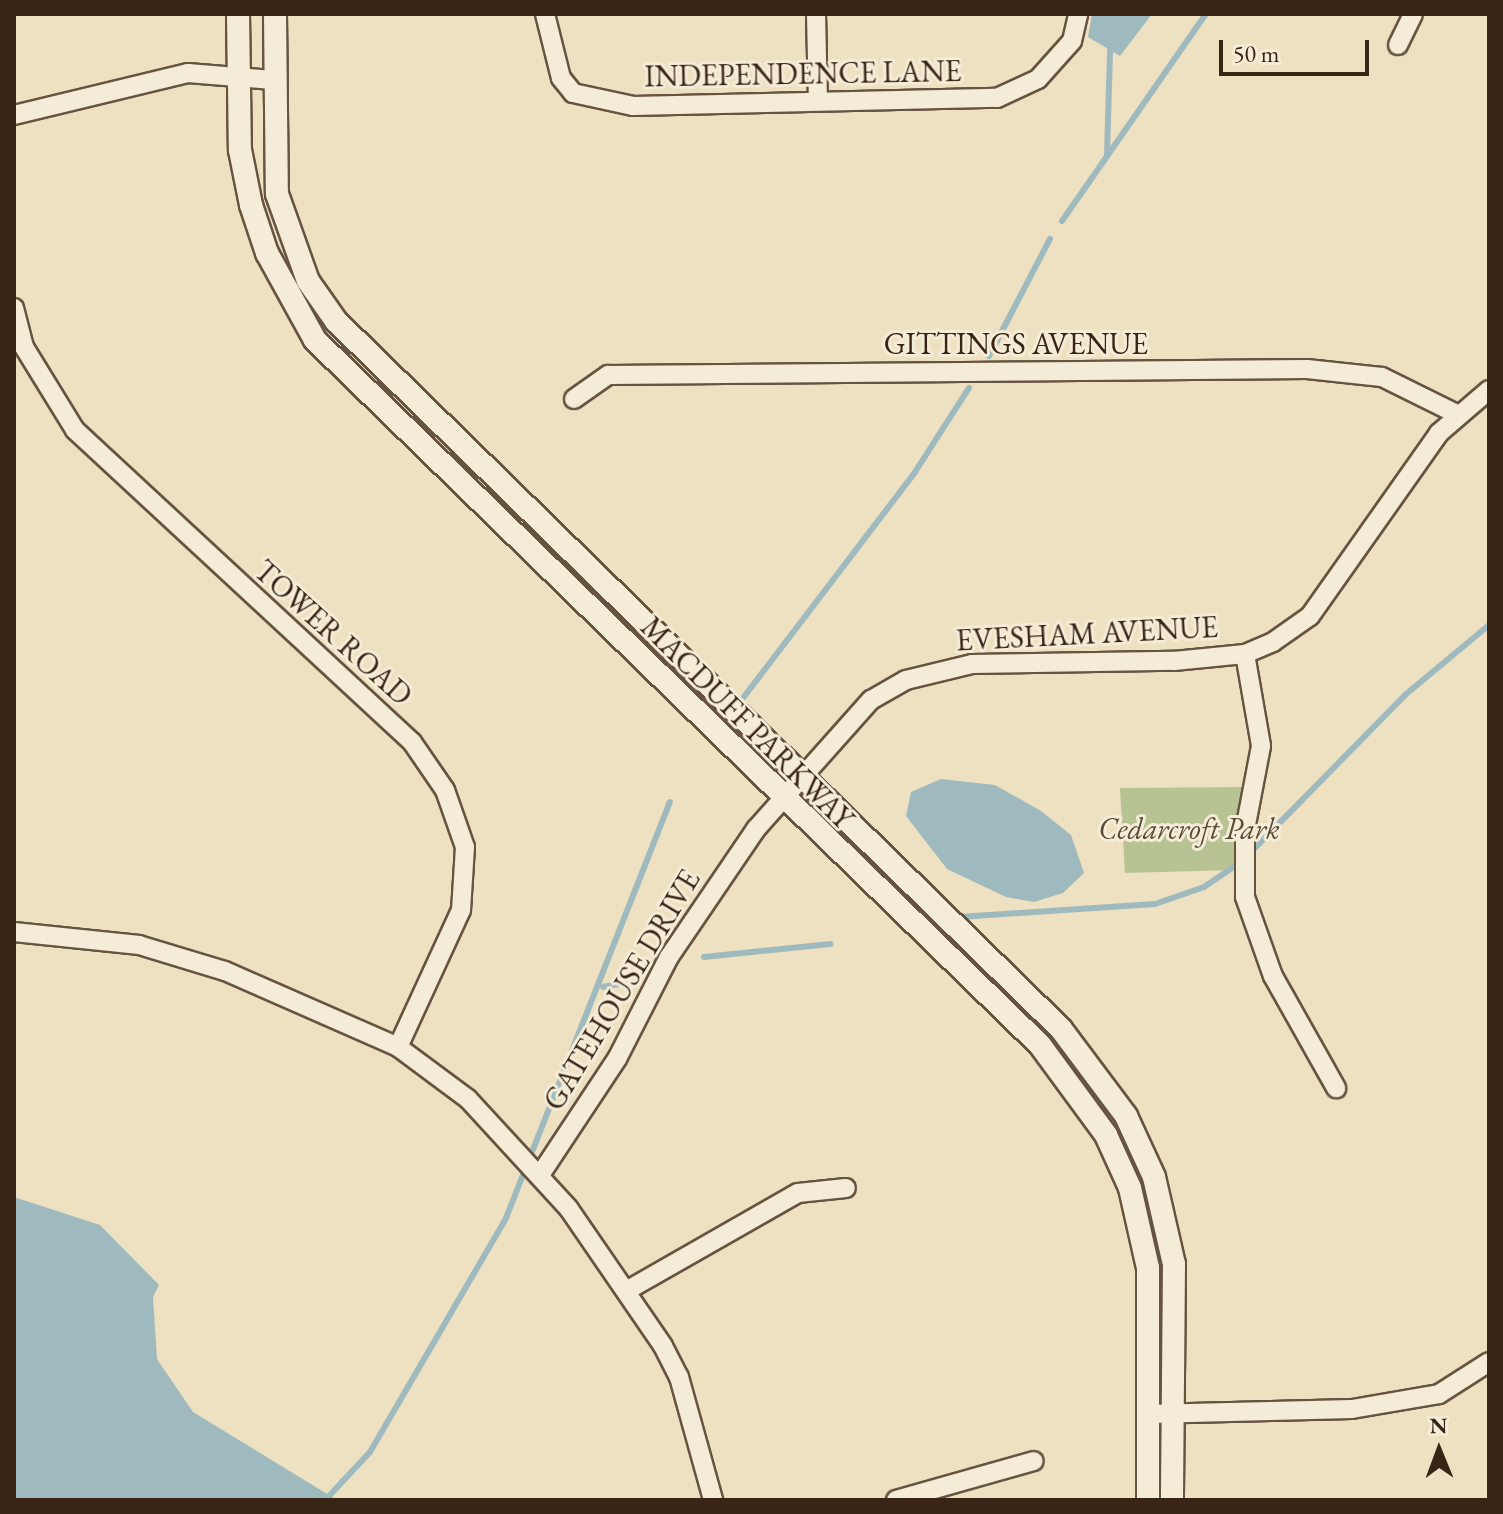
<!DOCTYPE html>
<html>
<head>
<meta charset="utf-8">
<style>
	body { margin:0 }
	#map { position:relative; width:1503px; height:1514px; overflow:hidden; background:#eee1c1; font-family:"EB Garamond",serif }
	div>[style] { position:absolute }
	.green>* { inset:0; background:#b8c393 }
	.water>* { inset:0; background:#9fbabe }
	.stream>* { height:6px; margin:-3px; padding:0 3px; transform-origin:3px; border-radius:3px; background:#9fbabe }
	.roads { filter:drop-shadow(2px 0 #665441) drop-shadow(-2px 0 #665441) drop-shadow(0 2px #665441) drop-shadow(0 -2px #665441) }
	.minor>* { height:18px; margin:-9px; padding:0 9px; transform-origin:9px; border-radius:9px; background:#f4ecd7 }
	.tertiary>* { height:22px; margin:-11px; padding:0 11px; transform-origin:11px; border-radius:11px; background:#f4ecd7 }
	span { translate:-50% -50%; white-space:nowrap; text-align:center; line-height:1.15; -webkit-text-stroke:6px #f4ecd7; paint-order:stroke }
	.street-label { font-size:30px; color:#392516 }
	.park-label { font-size:30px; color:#594c35; font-style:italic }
	.frame { position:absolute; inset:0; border:16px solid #392516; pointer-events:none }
	.north { position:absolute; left:1399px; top:1410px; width:80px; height:80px; -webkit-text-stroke:6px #f4ecd7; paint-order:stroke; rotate:359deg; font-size:22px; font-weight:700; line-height:32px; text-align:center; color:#392516 }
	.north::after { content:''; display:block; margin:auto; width:28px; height:36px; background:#392516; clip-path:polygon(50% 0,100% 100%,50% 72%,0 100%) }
	.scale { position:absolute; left:1219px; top:40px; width:150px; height:36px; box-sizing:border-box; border:4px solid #392516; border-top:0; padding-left:10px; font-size:24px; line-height:28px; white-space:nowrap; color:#392516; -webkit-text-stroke:6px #f4ecd7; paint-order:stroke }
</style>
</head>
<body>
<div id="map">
	<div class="green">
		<i style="clip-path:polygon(1248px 787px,1235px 870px,1125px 873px,1120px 788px)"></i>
	</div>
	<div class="water">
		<i style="clip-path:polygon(1092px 14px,1152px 14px,1120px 56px,1088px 37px)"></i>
		<i style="clip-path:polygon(941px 779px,995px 785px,1041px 811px,1071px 835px,1084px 873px,1063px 893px,1034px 902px,1006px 897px,947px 869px,906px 816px,911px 792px)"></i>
		<i style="clip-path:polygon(14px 1197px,100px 1225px,159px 1285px,153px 1297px,157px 1359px,193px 1412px,337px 1500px,14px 1500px)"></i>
	</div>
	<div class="stream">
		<i style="left:1107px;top:154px;width:104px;rotate:-88.3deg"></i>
		<i style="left:1062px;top:221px;width:252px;rotate:-55.2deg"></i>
		<i style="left:989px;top:356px;width:132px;rotate:-62.5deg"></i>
		<i style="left:740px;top:702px;width:289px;rotate:-52.7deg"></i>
		<i style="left:915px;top:472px;width:100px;rotate:-57.3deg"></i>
		<i style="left:1249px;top:854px;width:223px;rotate:-45.5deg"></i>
		<i style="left:1405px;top:695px;width:109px;rotate:-39.8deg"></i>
		<i style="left:959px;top:917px;width:196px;rotate:-3.8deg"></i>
		<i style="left:1155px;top:904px;width:52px;rotate:-19.1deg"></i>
		<i style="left:1204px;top:887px;width:45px;rotate:-34deg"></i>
		<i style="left:704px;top:957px;width:127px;rotate:-5.9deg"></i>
		<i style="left:603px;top:987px;width:21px;rotate:-11deg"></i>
		<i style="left:329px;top:1496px;width:60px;rotate:-47deg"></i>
		<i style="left:370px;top:1452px;width:271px;rotate:-59.8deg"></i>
		<i style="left:506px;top:1218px;width:447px;rotate:-68.5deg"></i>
	</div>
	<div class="roads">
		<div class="minor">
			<i style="left:545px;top:14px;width:66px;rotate:76deg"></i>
			<i style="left:561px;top:78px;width:19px;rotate:51deg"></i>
			<i style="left:573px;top:93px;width:61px;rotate:12.2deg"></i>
			<i style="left:633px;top:106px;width:364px;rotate:-1.3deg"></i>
			<i style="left:997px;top:98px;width:45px;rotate:-24.9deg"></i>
			<i style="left:1038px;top:79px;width:51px;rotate:-48.2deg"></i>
			<i style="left:1072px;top:41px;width:28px;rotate:-77deg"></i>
			<i style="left:816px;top:14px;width:85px;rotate:88.7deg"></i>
			<i style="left:1398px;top:45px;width:34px;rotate:-64deg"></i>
			<i style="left:14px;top:115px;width:179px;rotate:-13.6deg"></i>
			<i style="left:188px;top:73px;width:85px;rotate:4.7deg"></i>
			<i style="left:14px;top:308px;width:40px;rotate:75.6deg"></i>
			<i style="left:24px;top:347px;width:97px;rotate:58.4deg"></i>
			<i style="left:75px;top:430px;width:459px;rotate:42.8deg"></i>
			<i style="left:412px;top:742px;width:58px;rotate:55.5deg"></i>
			<i style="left:445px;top:790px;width:60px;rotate:70.7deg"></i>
			<i style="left:465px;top:847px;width:63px;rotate:93.6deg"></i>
			<i style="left:461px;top:910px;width:151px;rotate:114.7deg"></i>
			<i style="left:574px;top:399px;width:42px;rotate:-35.2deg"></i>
			<i style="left:608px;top:375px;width:699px;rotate:-0.49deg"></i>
			<i style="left:1307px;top:369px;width:75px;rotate:6.1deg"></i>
			<i style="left:1382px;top:377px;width:84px;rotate:26.3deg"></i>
			<i style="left:1245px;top:654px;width:93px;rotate:80.1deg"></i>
			<i style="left:1261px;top:746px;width:86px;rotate:100.8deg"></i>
			<i style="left:1245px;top:830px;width:67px;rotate:90deg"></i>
			<i style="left:1245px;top:897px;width:84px;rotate:70.5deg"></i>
			<i style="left:1273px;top:976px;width:129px;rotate:60.6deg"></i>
			<i style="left:14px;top:932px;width:126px;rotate:5.9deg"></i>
			<i style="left:139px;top:945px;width:90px;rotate:16.8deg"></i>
			<i style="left:225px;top:971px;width:189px;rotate:23.7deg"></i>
			<i style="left:398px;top:1047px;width:87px;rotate:36.6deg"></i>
			<i style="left:468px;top:1099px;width:149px;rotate:47.4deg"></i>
			<i style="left:569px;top:1209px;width:166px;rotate:55.5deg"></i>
			<i style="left:663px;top:1346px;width:35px;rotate:63deg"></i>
			<i style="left:679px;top:1377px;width:128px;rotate:74.5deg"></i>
			<i style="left:540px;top:1175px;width:141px;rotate:-56.5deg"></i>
			<i style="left:618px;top:1057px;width:112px;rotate:-63deg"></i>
			<i style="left:669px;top:957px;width:155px;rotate:-55.8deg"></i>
			<i style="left:756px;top:829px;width:173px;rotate:-48.3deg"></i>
			<i style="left:871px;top:700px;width:40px;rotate:-29.7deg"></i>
			<i style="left:906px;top:680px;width:68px;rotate:-13.6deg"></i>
			<i style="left:972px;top:664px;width:202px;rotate:-0.9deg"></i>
			<i style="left:1174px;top:661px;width:71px;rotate:-5.6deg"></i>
			<i style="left:1245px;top:654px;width:30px;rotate:-23deg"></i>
			<i style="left:1273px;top:642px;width:45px;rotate:-35.1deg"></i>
			<i style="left:1310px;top:616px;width:224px;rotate:-54.8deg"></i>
			<i style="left:1439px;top:433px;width:66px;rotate:-40.7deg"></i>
			<i style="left:626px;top:1291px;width:198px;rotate:-29.7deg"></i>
			<i style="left:798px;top:1193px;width:48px;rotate:-5.9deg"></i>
			<i style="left:1149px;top:1414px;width:203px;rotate:-1.4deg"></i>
			<i style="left:1352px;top:1409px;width:88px;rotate:-9.8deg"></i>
			<i style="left:1439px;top:1394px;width:59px;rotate:-32.6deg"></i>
			<i style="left:896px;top:1500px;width:143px;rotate:-15.8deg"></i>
		</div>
		<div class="tertiary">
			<i style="left:238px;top:14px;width:136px;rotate:89.2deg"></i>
			<i style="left:240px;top:150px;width:56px;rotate:78.7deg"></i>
			<i style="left:251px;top:205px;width:51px;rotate:71.6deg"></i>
			<i style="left:267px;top:253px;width:99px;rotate:61.1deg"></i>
			<i style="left:315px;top:340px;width:1011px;rotate:44.2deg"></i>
			<i style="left:1040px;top:1045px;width:112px;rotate:53.7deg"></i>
			<i style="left:1106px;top:1135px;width:58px;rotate:65.6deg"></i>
			<i style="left:1130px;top:1188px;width:82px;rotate:77.3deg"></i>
			<i style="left:1148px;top:1268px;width:232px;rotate:90deg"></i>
			<i style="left:275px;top:14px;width:180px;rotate:89.4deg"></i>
			<i style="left:277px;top:194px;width:92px;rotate:70.4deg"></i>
			<i style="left:308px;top:281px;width:49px;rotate:55deg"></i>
			<i style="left:336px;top:321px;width:1013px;rotate:44.32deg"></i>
			<i style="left:1061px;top:1029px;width:109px;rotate:53.2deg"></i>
			<i style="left:1126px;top:1116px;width:67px;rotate:65.3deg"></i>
			<i style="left:1154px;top:1177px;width:89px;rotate:77.1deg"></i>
			<i style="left:1174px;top:1264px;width:236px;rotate:90.5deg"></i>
		</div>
	</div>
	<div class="street-label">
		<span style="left:803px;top:74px;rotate:-1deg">INDEPENDENCE LANE</span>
		<span style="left:1016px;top:344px">GITTINGS AVENUE</span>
		<span style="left:333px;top:633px;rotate:42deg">TOWER ROAD</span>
		<span style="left:1087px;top:634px;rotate:-3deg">EVESHAM AVENUE</span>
		<span style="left:747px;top:723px;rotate:45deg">MACDUFF PARKWAY</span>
		<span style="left:622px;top:990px;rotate:-59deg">GATEHOUSE DRIVE</span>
	</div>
	<div class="park-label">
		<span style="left:1189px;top:829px">Cedarcroft Park</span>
	</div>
	<div class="frame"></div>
	<div class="north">N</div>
	<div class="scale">50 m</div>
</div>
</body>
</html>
